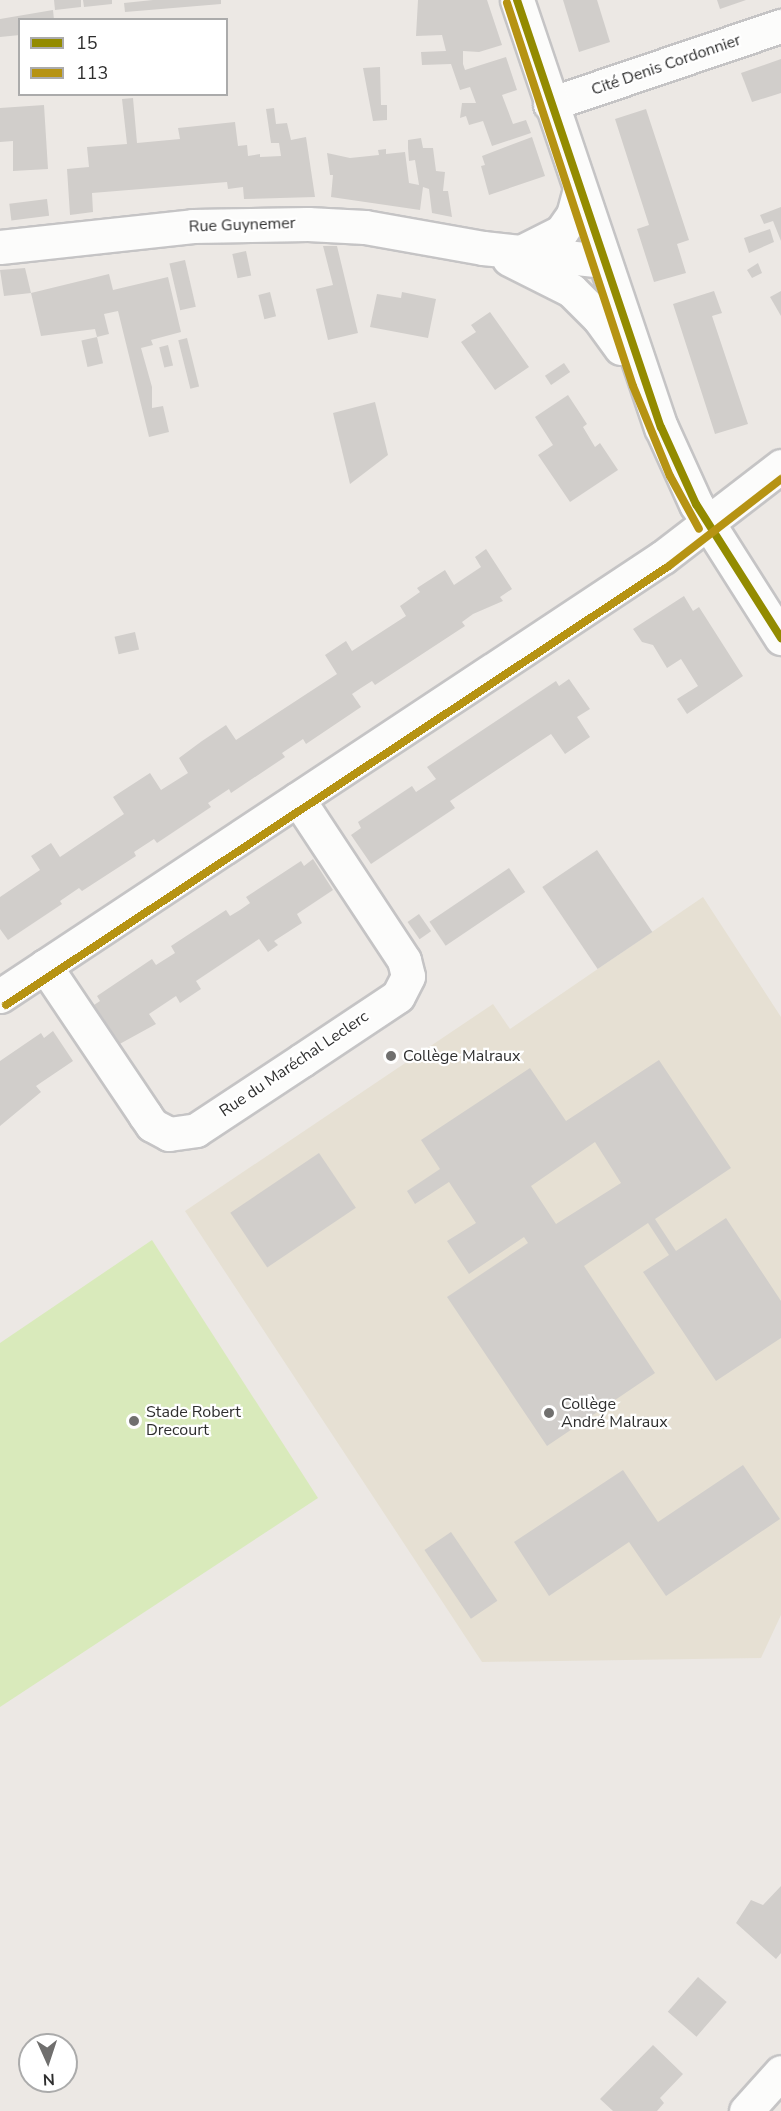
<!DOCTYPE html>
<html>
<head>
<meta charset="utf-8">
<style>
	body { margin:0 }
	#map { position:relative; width:781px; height:2111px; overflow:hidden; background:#ece8e4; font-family:"Nunito Sans",sans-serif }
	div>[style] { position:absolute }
	.education>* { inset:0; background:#e6e0d3 }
	.pitch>* { inset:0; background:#d9eabb }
	.building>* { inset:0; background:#d1cecb; transform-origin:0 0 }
	.roads { filter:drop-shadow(2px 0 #c5c4c5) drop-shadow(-2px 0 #c5c4c5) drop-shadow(0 2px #c5c4c5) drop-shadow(0 -2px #c5c4c5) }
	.street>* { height:33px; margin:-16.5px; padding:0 16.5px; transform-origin:16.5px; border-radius:16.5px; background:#fcfcfb }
	.secondary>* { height:33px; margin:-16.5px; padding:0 16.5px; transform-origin:16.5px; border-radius:16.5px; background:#fcfcfb }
	.bus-1>* { height:8px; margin:-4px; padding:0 4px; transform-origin:4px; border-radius:4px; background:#938b00 }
	.bus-2>* { height:8px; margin:-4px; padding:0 4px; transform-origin:4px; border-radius:4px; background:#b69313 }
	.dots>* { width:16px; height:16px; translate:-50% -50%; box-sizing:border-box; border:3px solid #fff; border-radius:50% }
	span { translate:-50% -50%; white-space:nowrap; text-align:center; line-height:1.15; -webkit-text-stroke:4.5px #fff; paint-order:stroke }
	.street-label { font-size:16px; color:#2e2e2e }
	.poi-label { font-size:16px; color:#2e2e2e }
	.left { translate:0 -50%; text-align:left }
	.legend { position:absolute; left:18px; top:18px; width:210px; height:78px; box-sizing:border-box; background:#fff; border:2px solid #ababab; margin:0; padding:8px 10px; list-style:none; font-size:18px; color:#2e2e2e }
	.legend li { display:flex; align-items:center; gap:12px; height:30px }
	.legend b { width:30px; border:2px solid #ababab }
	.north { position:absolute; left:18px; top:2033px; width:60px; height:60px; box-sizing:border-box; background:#fff; border:2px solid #ababab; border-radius:50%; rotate:177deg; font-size:16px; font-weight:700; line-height:24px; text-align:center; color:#2e2e2e }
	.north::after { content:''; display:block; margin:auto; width:21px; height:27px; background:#706f6e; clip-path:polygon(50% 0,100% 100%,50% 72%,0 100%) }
</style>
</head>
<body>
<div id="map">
	<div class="education">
		<i style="clip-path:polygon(703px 897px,781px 1017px,781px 1615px,761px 1658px,482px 1662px,185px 1211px,493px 1004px,510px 1029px)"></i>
	</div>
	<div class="pitch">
		<i style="clip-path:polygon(152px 1240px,318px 1498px,0 1707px,0 1343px)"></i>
	</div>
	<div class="building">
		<i style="clip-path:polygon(54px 0,81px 0,81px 7px,55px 10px)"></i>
		<i style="clip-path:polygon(83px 0,112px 0,112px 4px,84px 7px)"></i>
		<i style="clip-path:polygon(153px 0,221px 0,221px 4px,125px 12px,124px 3px)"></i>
		<i style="clip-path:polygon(418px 0,487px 0,502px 45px,479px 52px,463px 51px,463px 64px,465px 70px,506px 57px,517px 90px,502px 95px,513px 124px,526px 120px,531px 133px,492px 146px,483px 121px,469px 125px,466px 116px,460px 118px,462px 103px,476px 103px,470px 87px,460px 90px,451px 64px,422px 65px,421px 52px,446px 51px,442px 35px,416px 36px)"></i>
		<i style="clip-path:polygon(563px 0,597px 0,610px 42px,579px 52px)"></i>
		<i style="clip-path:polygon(717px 0,746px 0,720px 9px)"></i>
		<i style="clip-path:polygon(53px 10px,54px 20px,20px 20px,20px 35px,0 37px,0 19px)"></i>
		<i style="clip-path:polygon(781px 59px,781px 93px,752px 102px,741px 73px)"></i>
		<i style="clip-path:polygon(380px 67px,381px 105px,387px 105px,387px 120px,373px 121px,363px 68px)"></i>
		<i style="clip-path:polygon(133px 98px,137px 143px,180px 139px,178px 128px,235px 122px,238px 146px,247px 145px,248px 156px,260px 154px,260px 157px,281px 156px,279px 143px,271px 143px,266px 109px,274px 108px,276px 124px,287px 123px,291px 140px,306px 137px,315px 197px,244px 199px,243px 187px,228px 189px,227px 182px,92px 193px,93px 212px,70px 215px,67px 169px,89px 167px,87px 147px,127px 144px,122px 99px)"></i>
		<i style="clip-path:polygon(44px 105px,48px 169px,13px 171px,13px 141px,0 142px,0 108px)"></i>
		<i style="clip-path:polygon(646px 109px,689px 240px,677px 244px,686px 273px,654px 282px,637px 229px,649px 225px,615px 119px)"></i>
		<i style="clip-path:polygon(532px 137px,545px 176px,489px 195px,481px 166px,485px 165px,482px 156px)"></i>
		<i style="clip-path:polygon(421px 138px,423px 148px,433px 148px,436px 171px,445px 172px,443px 191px,448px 191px,452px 217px,432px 213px,429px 189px,423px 187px,420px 210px,331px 197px,333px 175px,330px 175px,327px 153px,350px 158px,379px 155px,378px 150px,386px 149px,386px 154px,405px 152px,409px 183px,419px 185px,415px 160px,409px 161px,408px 148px,408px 140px)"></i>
		<i style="left:47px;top:199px;width:17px;height:38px;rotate:83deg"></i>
		<i style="clip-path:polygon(781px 207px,781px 241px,773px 221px,764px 224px,760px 215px)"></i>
		<i style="clip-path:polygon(770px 229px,774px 242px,749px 253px,744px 238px)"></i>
		<i style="clip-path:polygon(323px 246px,337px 246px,358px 333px,328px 340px,316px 289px,333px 285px)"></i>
		<i style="left:246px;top:251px;width:25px;height:14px;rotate:78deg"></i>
		<i style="left:185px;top:260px;width:48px;height:16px;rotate:77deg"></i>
		<i style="clip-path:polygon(758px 263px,762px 273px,752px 278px,747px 270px)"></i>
		<i style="clip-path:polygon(25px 268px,31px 293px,4px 296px,0 270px)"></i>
		<i style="clip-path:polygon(109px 274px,113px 290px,168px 277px,181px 332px,151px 340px,153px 345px,141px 348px,152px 387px,152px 408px,163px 406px,169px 432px,149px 437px,118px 311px,104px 314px,109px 334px,97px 337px,95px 329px,41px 336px,31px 293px)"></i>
		<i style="clip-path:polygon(714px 291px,722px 313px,712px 316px,748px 424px,715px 434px,673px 304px)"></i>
		<i style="clip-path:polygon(781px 291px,781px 316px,770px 297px)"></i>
		<i style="left:270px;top:292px;width:25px;height:12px;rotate:76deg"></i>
		<i style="clip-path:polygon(402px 292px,436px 299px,428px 338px,370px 327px,377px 294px,401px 298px)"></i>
		<i style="clip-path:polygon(490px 312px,529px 367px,495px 390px,461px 342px,476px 332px,471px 325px)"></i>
		<i style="left:97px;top:337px;width:27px;height:16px;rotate:77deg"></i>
		<i style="left:187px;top:338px;width:50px;height:9px;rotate:76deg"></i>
		<i style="left:168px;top:345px;width:21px;height:9px;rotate:76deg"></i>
		<i style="left:564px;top:363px;width:11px;height:23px;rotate:56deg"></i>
		<i style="clip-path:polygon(568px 395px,587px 424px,583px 427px,595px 447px,600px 443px,618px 470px,570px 502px,538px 455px,553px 445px,535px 417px)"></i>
		<i style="clip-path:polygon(375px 402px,388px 455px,350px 484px,333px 413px)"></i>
		<i style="clip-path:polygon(486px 549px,512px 589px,500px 597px,503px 601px,473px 614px,462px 622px,465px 626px,375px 685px,372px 681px,361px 688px,352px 694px,361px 707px,306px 744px,303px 739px,282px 753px,285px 757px,231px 793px,229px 789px,208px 803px,211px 807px,157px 843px,154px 839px,134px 852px,136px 856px,82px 891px,79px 888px,60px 901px,62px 904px,8px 940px,0 929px,0 897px,40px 870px,31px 856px,51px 843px,60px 857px,124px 814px,113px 797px,150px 773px,161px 790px,188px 773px,179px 758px,202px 741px,226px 725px,236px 740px,337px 674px,325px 655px,346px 641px,352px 651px,406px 616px,400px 606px,420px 592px,417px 588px,445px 570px,454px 585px,481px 567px,475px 557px)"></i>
		<i style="clip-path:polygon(684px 596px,693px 611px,699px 607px,743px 676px,687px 714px,677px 699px,698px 686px,681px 659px,667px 668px,653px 645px,642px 642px,633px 629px)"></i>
		<i style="left:135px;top:632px;width:18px;height:21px;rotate:77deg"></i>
		<i style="clip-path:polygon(569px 679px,590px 709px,577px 717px,590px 737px,565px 754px,551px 734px,450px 801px,455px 808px,371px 864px,351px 835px,361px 828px,358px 822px,412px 786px,416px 792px,436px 779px,427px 767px,556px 681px,559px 686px)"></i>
		<i style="left:597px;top:850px;width:99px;height:66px;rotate:56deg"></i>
		<i style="clip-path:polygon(313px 859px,333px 890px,297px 914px,302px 923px,274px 941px,278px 945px,268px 952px,259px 939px,196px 981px,201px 989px,180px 1003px,176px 996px,149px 1014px,156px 1024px,116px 1046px,91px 1007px,100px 1001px,97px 996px,152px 959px,156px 965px,175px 953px,171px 946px,226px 910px,230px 916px,240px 910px,250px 903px,246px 897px,301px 861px,304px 866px)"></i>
		<i style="left:509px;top:868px;width:29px;height:96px;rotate:56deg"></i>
		<i style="left:419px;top:914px;width:21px;height:14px;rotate:55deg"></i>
		<i style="clip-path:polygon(53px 1031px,73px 1061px,36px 1086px,41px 1092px,0 1126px,0 1061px,41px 1033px,44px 1038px)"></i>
		<i style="clip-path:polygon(evenodd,659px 1060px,731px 1168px,655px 1219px,676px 1251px,726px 1218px,781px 1301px,781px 1338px,716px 1381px,643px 1272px,669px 1255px,648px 1223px,584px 1266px,655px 1373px,547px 1446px,447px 1297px,528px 1243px,524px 1237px,469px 1274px,447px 1241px,476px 1223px,449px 1182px,415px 1204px,407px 1191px,440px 1169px,421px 1140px,530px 1068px,566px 1121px,659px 1060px,595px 1142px,621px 1183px,556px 1224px,531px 1186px,595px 1142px)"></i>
		<i style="left:319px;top:1153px;width:66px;height:107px;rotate:56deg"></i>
		<i style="clip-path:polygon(743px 1465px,780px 1519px,666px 1596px,629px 1542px,549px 1596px,514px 1542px,623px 1470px,658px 1522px)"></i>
		<i style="left:451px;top:1532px;width:83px;height:32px;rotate:56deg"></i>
		<i style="clip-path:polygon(781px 1886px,781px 1953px,776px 1959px,736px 1923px,751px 1900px,763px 1905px)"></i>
		<i style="left:698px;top:1977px;width:38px;height:46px;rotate:41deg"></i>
		<i style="clip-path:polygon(653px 2045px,683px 2074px,660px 2098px,664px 2103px,657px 2111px,613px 2111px,600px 2099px)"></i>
	</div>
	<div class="roads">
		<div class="street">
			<i style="left:550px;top:104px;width:244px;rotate:-18.7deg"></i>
			<i style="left:45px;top:966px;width:179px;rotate:56.1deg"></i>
			<i style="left:145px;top:1115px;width:12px;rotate:55deg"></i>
			<i style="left:152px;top:1125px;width:19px;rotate:28deg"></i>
			<i style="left:169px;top:1134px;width:27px;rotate:-8deg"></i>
			<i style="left:196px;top:1130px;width:127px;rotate:-33.4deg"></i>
			<i style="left:302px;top:1060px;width:115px;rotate:-33.7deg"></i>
			<i style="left:398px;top:996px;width:22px;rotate:-63deg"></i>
			<i style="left:408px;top:976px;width:16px;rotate:-104deg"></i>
			<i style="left:404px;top:960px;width:193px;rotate:-123.4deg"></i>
			<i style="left:0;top:996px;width:795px;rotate:-33.51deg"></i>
			<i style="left:663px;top:557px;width:149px;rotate:-37.6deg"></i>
			<i style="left:746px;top:2111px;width:52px;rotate:-48.1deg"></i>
		</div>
		<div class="secondary">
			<i style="left:517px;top:0;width:451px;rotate:71.4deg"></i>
			<i style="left:661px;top:427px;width:85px;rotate:65.6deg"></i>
			<i style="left:696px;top:504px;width:159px;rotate:57.6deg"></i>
			<i style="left:0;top:247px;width:194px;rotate:-6.2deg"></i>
			<i style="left:193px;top:226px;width:115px;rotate:-1deg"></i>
			<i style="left:308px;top:224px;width:57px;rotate:3deg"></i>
			<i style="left:365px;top:227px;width:120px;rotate:10.1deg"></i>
			<i style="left:483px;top:248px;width:120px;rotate:6.2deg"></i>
			<i style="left:521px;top:252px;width:45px;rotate:-26.6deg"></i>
			<i style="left:561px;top:232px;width:21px;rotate:-55deg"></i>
			<i style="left:573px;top:215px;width:23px;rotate:-75deg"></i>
			<i style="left:509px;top:259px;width:69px;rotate:26.6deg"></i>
			<i style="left:571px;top:290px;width:40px;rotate:45deg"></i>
			<i style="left:599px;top:318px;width:37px;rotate:54deg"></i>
		</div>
	</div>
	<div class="bus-1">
		<i style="left:517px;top:0;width:451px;rotate:71.4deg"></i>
		<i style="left:661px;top:427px;width:85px;rotate:65.6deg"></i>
		<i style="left:696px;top:504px;width:159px;rotate:57.6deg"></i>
	</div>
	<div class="bus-2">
		<i style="left:507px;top:3px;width:403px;rotate:71.8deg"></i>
		<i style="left:633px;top:386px;width:97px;rotate:67.7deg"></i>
		<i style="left:670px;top:476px;width:60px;rotate:61.3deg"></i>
		<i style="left:6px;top:1005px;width:795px;rotate:-33.51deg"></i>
		<i style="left:669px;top:566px;width:142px;rotate:-37.8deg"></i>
	</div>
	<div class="dots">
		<i style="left:391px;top:1056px;background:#706f6e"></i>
		<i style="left:549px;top:1413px;background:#706f6e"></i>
		<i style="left:134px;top:1421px;background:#706f6e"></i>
	</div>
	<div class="street-label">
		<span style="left:666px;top:65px;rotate:-19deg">Cité Denis Cordonnier</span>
		<span style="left:242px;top:225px;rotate:-2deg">Rue Guynemer</span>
		<span style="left:294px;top:1064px;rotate:-34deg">Rue du Maréchal Leclerc</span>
	</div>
	<div class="poi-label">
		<span class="left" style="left:403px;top:1056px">Collège Malraux</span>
		<span class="left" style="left:561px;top:1413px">Collège<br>André Malraux</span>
		<span class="left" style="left:146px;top:1421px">Stade Robert<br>Drecourt</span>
	</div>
	<ul class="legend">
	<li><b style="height:8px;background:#938b00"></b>15</li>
	<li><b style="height:8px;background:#b69313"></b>113</li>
	</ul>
	<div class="north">N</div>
</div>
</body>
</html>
